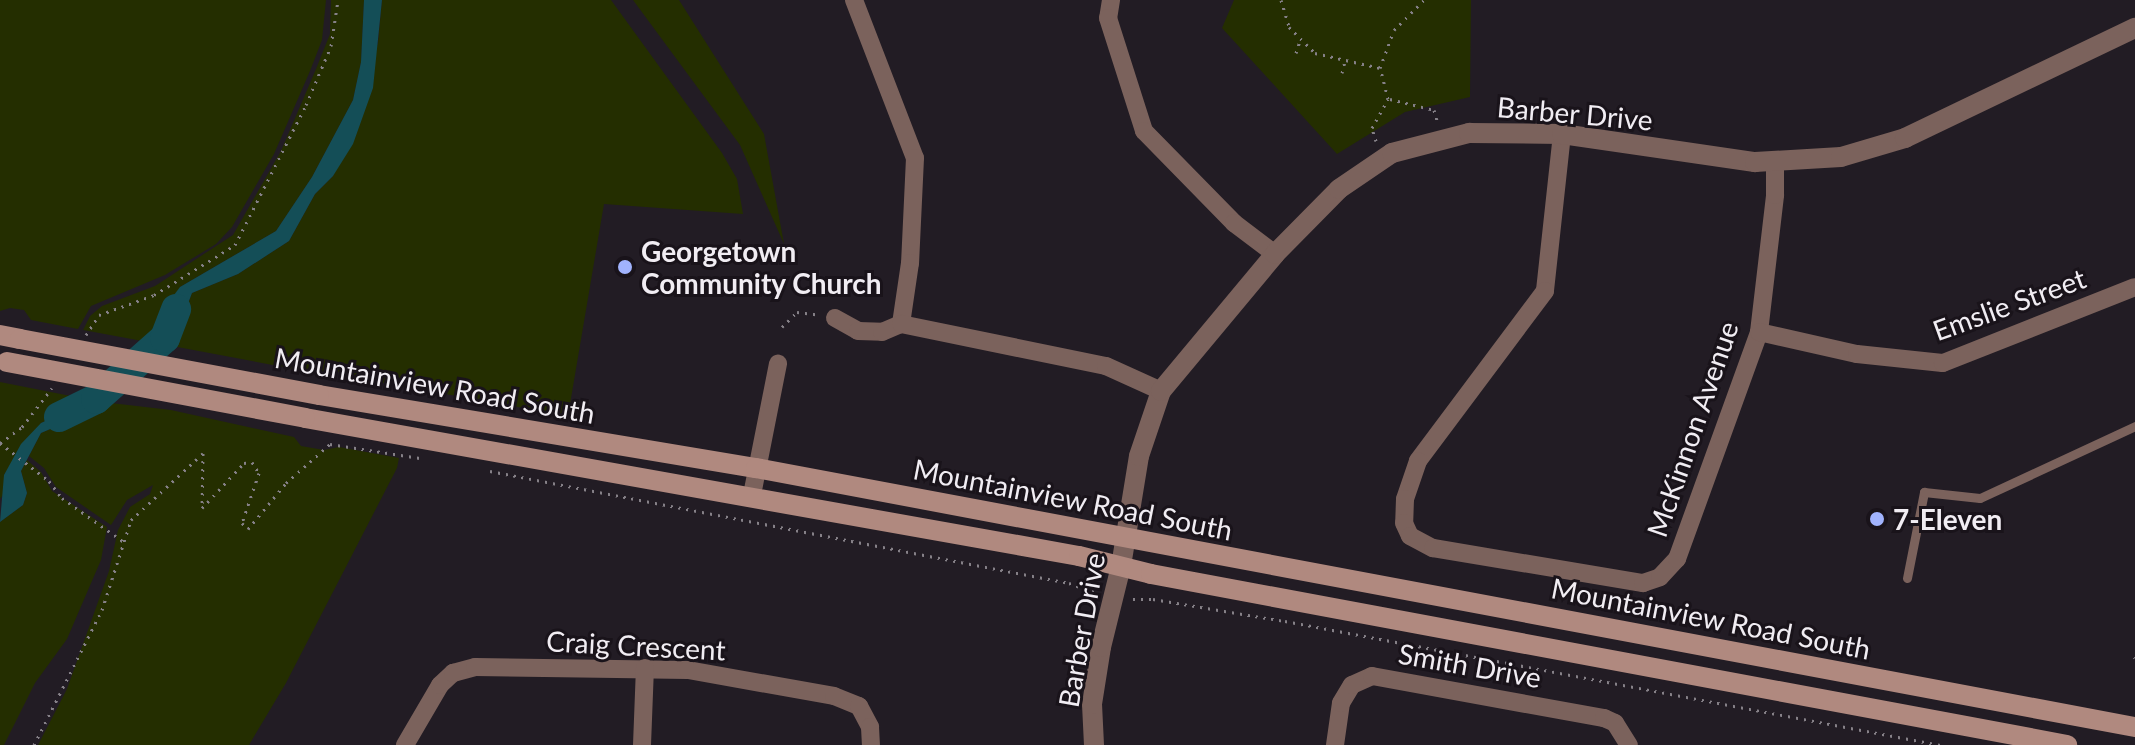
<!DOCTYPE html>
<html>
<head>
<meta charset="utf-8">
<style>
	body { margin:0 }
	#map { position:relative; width:2135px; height:745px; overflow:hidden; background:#221c24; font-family:Lato,sans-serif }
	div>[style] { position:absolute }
	.green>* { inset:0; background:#242e00 }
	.water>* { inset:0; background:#144e57 }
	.river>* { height:30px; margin:-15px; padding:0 15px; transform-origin:15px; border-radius:15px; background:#144e57 }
	.path>* { height:3px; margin-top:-1.5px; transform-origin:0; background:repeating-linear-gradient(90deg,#868188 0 2px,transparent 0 8px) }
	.service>* { height:9px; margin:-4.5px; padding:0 4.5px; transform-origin:4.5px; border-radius:4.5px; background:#7b625c }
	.minor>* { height:18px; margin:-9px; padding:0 9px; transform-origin:9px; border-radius:9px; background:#7b625c }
	.tertiary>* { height:20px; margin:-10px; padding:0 10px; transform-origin:10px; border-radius:10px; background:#7b625c }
	.secondary>* { height:20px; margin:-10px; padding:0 10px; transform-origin:10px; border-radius:10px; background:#b0897f }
	.secondary-bridge>* { height:20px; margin:-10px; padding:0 10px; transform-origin:10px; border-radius:10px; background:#b0897f }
	.dots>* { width:22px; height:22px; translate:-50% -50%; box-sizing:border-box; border:4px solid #19131a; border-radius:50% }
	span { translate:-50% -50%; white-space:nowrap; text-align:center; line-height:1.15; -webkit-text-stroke:6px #19131a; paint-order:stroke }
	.street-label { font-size:28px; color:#f1edf3 }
	.poi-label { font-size:28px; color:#f1edf3; font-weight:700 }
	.left { translate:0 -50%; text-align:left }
</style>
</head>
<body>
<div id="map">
	<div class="green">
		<i style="clip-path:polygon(0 0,326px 0,322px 40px,310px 71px,274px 154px,232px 227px,216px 244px,165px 275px,91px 306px,78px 329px,31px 320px,24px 310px,10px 308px,0 311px)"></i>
		<i style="clip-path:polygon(331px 0,364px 0,361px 62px,353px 100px,312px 177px,276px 231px,180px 287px,153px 343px,83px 330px,90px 316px,102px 306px,155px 286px,233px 235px,281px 151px,316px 69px,330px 34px)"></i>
		<i style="clip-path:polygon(382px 0,611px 0,722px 153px,737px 179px,743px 214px,604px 204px,568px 416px,367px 380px,341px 370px,332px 376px,172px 346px,192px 293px,238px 274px,289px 241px,315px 194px,333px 176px,378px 43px)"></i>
		<i style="clip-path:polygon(633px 0,679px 0,764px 134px,784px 244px,740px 145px)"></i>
		<i style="clip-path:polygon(1234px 0,1471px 0,1470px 97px,1405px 112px,1337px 154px,1222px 28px)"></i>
		<i style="clip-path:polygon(0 382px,91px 400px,41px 423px,4px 475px,5px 492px,0 499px)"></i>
		<i style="clip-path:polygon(111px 403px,171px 410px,294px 437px,301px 446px,324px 450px,339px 447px,399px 458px,397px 468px,286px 683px,249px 745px,38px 745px,67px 689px,109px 571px,118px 530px,130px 507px,150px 494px,153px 485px,127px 500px,111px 525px,56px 487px,44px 468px,29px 456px,41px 433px)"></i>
		<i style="clip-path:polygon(27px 460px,41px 472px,52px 491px,107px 527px,101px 560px,67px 639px,35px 683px,4px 745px,0 745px,0 522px,23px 505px,27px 493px,21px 471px)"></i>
	</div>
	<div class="water">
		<i style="clip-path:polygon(364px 0,382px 0,373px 88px,353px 144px,333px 176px,315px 194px,289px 241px,238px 274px,192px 293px,172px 346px,153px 343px,168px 303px,180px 287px,276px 231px,312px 177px,353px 100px,361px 62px)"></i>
		<i style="clip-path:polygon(91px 400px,111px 403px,41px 433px,21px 471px,27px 493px,23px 505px,0 522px,4px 475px,21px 444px,41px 423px)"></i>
	</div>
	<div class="river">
		<i style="left:59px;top:417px;width:41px;rotate:-25.9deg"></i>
		<i style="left:96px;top:399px;width:92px;rotate:-41.5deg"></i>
		<i style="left:165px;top:338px;width:31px;rotate:-69deg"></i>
	</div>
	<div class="path">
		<i style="left:1281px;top:0;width:28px;rotate:73deg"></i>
		<i style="left:1289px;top:27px;width:37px;rotate:45deg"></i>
		<i style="left:1315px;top:53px;width:67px;rotate:13deg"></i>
		<i style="left:1296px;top:53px;width:13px;rotate:-72deg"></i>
		<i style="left:1342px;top:73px;width:12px;rotate:-76deg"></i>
		<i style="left:1390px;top:99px;width:45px;rotate:14deg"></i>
		<i style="left:1434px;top:110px;width:15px;rotate:74deg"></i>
		<i style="left:1376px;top:141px;width:14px;rotate:-107deg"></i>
		<i style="left:1372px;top:128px;width:33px;rotate:-61deg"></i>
		<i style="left:1388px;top:99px;width:32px;rotate:-104deg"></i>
		<i style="left:1380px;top:68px;width:40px;rotate:-69.8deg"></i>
		<i style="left:1394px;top:30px;width:42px;rotate:-45deg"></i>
		<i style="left:782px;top:327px;width:21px;rotate:-45deg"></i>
		<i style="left:797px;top:312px;width:23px;rotate:7deg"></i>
		<i style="left:86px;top:335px;width:24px;rotate:-57deg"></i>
		<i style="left:99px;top:315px;width:59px;rotate:-20deg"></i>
		<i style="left:154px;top:295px;width:95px;rotate:-31.7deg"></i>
		<i style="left:235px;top:245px;width:157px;rotate:-63.1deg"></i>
		<i style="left:306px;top:105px;width:64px;rotate:-67deg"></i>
		<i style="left:331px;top:46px;width:47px;rotate:-81.3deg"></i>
		<i style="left:0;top:443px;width:27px;rotate:-36deg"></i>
		<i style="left:22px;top:427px;width:49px;rotate:-52.4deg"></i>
		<i style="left:0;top:443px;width:62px;rotate:37.8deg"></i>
		<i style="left:49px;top:481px;width:21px;rotate:53deg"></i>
		<i style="left:62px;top:498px;width:76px;rotate:35.4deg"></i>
		<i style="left:490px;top:471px;width:590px;rotate:10.95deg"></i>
		<i style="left:1069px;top:583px;width:30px;rotate:20deg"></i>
		<i style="left:1133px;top:599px;width:20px"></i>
		<i style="left:1153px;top:599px;width:134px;rotate:9.5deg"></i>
		<i style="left:1285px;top:621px;width:667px;rotate:10.72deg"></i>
		<i style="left:2134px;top:657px;width:1px;rotate:45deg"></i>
		<i style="left:34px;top:745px;width:151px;rotate:-63.3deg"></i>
		<i style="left:102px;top:610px;width:95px;rotate:-72.1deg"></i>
		<i style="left:131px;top:520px;width:98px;rotate:-42.9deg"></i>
		<i style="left:203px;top:453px;width:55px;rotate:91deg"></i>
		<i style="left:202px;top:508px;width:62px;rotate:-47deg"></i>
		<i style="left:244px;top:463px;width:8px;rotate:-7deg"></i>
		<i style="left:252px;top:462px;width:13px;rotate:58deg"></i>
		<i style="left:259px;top:473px;width:53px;rotate:108.8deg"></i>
		<i style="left:242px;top:523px;width:8px;rotate:45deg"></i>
		<i style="left:248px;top:529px;width:60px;rotate:-50.4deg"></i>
		<i style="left:286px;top:483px;width:59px;rotate:-41.6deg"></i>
		<i style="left:330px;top:444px;width:91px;rotate:8.8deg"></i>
	</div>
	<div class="service">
		<i style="left:1907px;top:578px;width:88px;rotate:-78.8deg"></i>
		<i style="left:1924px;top:492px;width:56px;rotate:6.1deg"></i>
		<i style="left:1980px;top:498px;width:171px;rotate:-24.9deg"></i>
	</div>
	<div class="minor">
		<i style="left:854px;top:0;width:169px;rotate:68.9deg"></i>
		<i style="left:915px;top:158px;width:105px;rotate:92.7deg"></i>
		<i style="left:910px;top:263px;width:62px;rotate:98.4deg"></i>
		<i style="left:1111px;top:0;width:18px;rotate:99deg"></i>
		<i style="left:1108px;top:18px;width:119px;rotate:72.3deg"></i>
		<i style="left:1144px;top:131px;width:129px;rotate:45.6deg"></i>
		<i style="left:1234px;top:223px;width:51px;rotate:37.1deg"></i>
		<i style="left:1562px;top:134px;width:158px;rotate:96.2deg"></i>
		<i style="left:1545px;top:291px;width:212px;rotate:126.8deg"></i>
		<i style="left:1418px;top:461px;width:40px;rotate:108.9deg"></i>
		<i style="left:1405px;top:499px;width:24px;rotate:92deg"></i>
		<i style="left:1404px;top:523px;width:14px;rotate:65deg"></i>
		<i style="left:1410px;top:536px;width:26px;rotate:28deg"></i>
		<i style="left:1433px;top:548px;width:213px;rotate:9.5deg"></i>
		<i style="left:1643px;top:583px;width:18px;rotate:-19deg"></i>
		<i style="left:1660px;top:577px;width:25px;rotate:-47deg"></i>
		<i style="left:1677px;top:559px;width:241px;rotate:-70.1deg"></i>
		<i style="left:1759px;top:332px;width:138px;rotate:-83.3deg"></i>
		<i style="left:1775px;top:195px;width:32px;rotate:-90deg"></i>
		<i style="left:835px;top:318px;width:26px;rotate:29deg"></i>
		<i style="left:858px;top:331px;width:24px;rotate:2deg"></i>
		<i style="left:882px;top:332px;width:21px;rotate:-23deg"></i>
		<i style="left:901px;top:324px;width:209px;rotate:11.6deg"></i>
		<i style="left:1106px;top:366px;width:60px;rotate:24.4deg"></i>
		<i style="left:1759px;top:332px;width:100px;rotate:12.7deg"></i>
		<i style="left:1857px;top:354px;width:86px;rotate:6deg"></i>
		<i style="left:1943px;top:363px;width:206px;rotate:-21.6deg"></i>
		<i style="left:752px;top:495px;width:134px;rotate:-78.8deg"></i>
		<i style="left:405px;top:745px;width:69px;rotate:-59.7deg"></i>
		<i style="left:440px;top:685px;width:18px;rotate:-43deg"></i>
		<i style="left:453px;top:673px;width:23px;rotate:-15deg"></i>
		<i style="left:475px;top:667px;width:213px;rotate:0.8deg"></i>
		<i style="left:688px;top:670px;width:148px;rotate:10.1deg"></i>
		<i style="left:834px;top:696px;width:27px;rotate:22deg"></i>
		<i style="left:859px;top:706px;width:24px;rotate:62deg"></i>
		<i style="left:870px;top:727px;width:18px;rotate:87deg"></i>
		<i style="left:642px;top:745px;width:77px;rotate:-87.8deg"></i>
		<i style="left:1335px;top:745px;width:42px;rotate:-81.9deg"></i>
		<i style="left:1341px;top:703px;width:21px;rotate:-59deg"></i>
		<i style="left:1352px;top:685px;width:22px;rotate:-24deg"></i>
		<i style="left:1372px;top:676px;width:236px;rotate:10.3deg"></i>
		<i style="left:1604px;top:718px;width:12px;rotate:24deg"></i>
		<i style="left:1615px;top:723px;width:26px;rotate:58deg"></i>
	</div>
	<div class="tertiary">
		<i style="left:1094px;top:745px;width:41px;rotate:-92.8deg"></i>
		<i style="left:1092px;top:704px;width:58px;rotate:-81deg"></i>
		<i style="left:1101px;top:647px;width:83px;rotate:-76.1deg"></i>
		<i style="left:1121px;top:566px;width:111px;rotate:-80.7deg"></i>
		<i style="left:1139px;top:456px;width:69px;rotate:-71.3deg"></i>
		<i style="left:1161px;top:391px;width:178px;rotate:-50.2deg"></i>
		<i style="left:1275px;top:254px;width:91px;rotate:-45.4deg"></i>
		<i style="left:1339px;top:189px;width:64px;rotate:-34.2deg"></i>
		<i style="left:1392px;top:153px;width:80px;rotate:-14.6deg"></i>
		<i style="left:1469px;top:133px;width:93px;rotate:0.6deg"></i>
		<i style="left:1562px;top:134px;width:195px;rotate:8.3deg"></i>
		<i style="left:1755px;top:162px;width:86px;rotate:-3.3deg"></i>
		<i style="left:1841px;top:157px;width:67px;rotate:-16.5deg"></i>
		<i style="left:1905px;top:138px;width:255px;rotate:-25.6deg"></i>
	</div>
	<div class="secondary">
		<i style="left:0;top:335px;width:20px;rotate:11deg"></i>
		<i style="left:319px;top:395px;width:443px;rotate:9.5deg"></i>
		<i style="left:756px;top:468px;width:1403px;rotate:10.64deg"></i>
		<i style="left:305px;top:418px;width:786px;rotate:10.11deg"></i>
		<i style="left:1079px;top:556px;width:74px;rotate:14deg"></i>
		<i style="left:1151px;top:574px;width:932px;rotate:10.57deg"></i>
	</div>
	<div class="secondary-bridge">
		<i style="left:20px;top:339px;width:304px;rotate:10.6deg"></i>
		<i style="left:7px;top:362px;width:303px;rotate:10.6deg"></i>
	</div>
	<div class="dots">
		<i style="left:625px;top:267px;background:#a1b3fd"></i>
		<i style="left:1877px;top:519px;background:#a1b3fd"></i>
	</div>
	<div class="street-label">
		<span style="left:1575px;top:113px;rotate:5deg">Barber Drive</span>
		<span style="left:2009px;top:304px;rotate:-20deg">Emslie Street</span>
		<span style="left:435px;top:385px;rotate:10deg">Mountainview Road South</span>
		<span style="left:1692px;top:429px;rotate:-71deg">McKinnon Avenue</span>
		<span style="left:1073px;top:499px;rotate:11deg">Mountainview Road South</span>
		<span style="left:1711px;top:618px;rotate:11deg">Mountainview Road South</span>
		<span style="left:1081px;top:630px;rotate:-80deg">Barber Drive</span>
		<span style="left:636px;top:645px;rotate:3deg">Craig Crescent</span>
		<span style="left:1470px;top:665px;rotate:10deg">Smith Drive</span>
	</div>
	<div class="poi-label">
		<span class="left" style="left:641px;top:267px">Georgetown<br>Community Church</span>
		<span class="left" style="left:1893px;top:519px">7-Eleven</span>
	</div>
</div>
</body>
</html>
